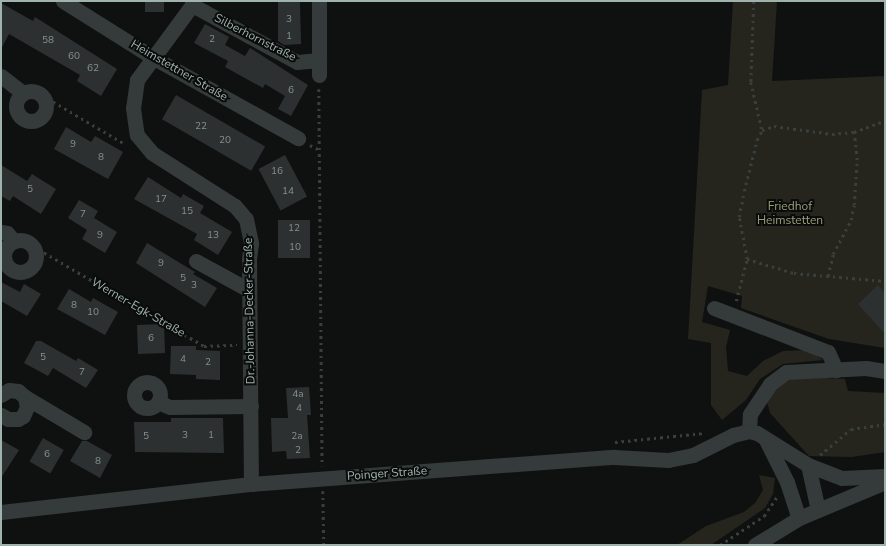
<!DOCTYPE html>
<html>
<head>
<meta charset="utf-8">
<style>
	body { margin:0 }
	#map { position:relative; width:886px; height:546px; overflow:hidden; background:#0f1111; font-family:"Nunito Sans",sans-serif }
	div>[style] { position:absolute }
	.green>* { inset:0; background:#25251e }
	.building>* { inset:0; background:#2c3030; transform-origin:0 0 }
	.path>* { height:2.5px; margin-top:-1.25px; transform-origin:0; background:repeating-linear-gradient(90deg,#383f3d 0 2.5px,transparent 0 6.5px) }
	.minor>* { height:15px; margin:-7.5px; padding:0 7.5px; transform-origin:7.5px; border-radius:7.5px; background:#343b3a }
	.minor>.ring { margin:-7.5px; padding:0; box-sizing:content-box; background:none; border:15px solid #343b3a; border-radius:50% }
	span { translate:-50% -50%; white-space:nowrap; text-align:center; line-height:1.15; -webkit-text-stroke:4px #0a0c0c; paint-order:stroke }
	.number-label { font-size:10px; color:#83928d }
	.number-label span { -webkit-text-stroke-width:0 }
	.street-label { font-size:12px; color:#a0b2ac }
	.park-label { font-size:12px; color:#9c9e76 }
	.frame { position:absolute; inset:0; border:2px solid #a0b2ac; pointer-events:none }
</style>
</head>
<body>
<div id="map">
	<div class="green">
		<i style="clip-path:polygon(733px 1px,777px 1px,772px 81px,885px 76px,885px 348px,829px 339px,741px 308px,742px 296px,708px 286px,702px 322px,730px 330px,726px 347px,728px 371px,747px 376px,763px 361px,783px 351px,808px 350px,823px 360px,783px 364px,760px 379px,746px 400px,722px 420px,711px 405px,711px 343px,688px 339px,702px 90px,728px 85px)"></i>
		<i style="clip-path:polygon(791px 376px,845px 379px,848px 391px,885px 393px,885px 452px,852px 457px,809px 456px,770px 413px,765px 395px)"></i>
		<i style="clip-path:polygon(759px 475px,775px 478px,773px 494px,765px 508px,711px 545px,677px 545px,706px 526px,744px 512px,755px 503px,763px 490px)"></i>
	</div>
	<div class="building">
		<i style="left:145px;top:1px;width:19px;height:11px"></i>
		<i style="clip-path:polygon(278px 1px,300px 1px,301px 44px,284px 45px,278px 41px)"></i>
		<i style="clip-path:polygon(1px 3px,33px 21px,35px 17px,117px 69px,101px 96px,77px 81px,80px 75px,9px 34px,1px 49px)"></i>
		<i style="clip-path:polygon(205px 24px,229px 37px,225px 45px,234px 50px,245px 56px,250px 48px,308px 85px,291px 116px,278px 109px,285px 96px,265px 84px,263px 88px,225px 67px,228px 61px,194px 43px)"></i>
		<i style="left:176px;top:95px;width:103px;height:28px;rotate:30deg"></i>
		<i style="clip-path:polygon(66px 127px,91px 142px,95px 136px,123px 152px,108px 179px,54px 149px)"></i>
		<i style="left:285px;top:155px;width:47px;height:30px;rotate:62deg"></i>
		<i style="clip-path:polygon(1px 165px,27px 181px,32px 174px,56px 189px,41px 214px,13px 196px,10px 201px,1px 196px)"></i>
		<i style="clip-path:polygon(148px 177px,181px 198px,183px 194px,204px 206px,200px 213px,232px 232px,218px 255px,194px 240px,197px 234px,134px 199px)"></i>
		<i style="clip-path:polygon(79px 200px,98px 211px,94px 218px,117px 232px,105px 253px,82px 239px,87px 230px,68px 218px)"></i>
		<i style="left:278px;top:220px;width:32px;height:38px"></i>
		<i style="clip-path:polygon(147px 243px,195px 272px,193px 274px,217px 288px,205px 307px,136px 263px)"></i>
		<i style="clip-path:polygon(1px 282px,20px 292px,24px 284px,41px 294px,27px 316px,1px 301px)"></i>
		<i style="clip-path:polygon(878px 285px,885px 293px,885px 334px,858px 304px)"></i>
		<i style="clip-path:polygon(69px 289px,91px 302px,93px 298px,118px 312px,105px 335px,57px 309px)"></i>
		<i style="left:164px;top:324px;width:29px;height:27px;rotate:88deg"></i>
		<i style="clip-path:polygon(36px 341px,41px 341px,76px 361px,78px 358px,98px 370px,86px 388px,53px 368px,48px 376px,24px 363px)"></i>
		<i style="clip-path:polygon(171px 346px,196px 346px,196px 350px,220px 351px,220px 380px,196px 379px,196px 375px,170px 374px)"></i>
		<i style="clip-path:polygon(309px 387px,311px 415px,307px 415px,310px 458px,287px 459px,286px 451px,272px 452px,271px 418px,288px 418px,286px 388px)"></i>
		<i style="clip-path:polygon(171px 418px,223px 418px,224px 453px,135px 452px,134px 422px,171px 422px)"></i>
		<i style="left:43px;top:438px;width:24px;height:27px;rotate:30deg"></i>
		<i style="clip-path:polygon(1px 440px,19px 450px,1px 478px)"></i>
		<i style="clip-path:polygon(82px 441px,87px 441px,112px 455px,100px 478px,70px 461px)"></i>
	</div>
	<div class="path">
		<i style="left:754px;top:1px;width:81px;rotate:92.1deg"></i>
		<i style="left:751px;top:82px;width:49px;rotate:77.1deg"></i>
		<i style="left:319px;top:89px;width:377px;rotate:89.5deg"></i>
		<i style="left:42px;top:95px;width:96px;rotate:30.6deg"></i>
		<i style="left:310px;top:145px;width:11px;rotate:27deg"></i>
		<i style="left:33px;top:246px;width:198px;rotate:30.3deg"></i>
		<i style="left:204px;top:346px;width:33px;rotate:-2deg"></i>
		<i style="left:747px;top:259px;width:49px;rotate:16.6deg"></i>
		<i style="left:794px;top:273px;width:91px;rotate:5deg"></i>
		<i style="left:828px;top:276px;width:23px;rotate:-77deg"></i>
		<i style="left:833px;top:254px;width:38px;rotate:-62deg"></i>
		<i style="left:851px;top:220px;width:15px;rotate:-79deg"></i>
		<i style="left:854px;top:205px;width:45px;rotate:-86.2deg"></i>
		<i style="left:857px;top:160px;width:28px;rotate:-96deg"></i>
		<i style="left:736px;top:301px;width:43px;rotate:-75.3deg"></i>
		<i style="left:747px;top:259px;width:43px;rotate:-100.8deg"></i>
		<i style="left:739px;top:217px;width:26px;rotate:-79deg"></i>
		<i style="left:744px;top:191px;width:53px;rotate:-75.7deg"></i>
		<i style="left:757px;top:140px;width:11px;rotate:-63deg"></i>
		<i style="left:762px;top:130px;width:13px;rotate:-18deg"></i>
		<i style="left:774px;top:126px;width:59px;rotate:7.9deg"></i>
		<i style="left:832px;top:134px;width:22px;rotate:-5deg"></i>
		<i style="left:854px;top:132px;width:33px;rotate:-20deg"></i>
		<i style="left:615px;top:442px;width:89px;rotate:-5.8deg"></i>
		<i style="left:820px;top:455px;width:40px;rotate:-40deg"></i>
		<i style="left:851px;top:429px;width:34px;rotate:-8deg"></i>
		<i style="left:323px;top:491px;width:54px;rotate:88.9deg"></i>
		<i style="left:720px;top:545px;width:53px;rotate:-33.4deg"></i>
		<i style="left:764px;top:516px;width:23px;rotate:-56deg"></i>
	</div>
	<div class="minor">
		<i style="left:63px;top:1px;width:107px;rotate:32.1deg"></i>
		<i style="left:154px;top:58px;width:165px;rotate:29.1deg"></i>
		<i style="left:192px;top:1px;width:4px;rotate:90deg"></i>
		<i style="left:192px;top:5px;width:93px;rotate:126.3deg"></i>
		<i style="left:137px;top:80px;width:28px;rotate:98deg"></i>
		<i style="left:133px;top:108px;width:27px;rotate:82deg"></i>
		<i style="left:137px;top:135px;width:23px;rotate:50deg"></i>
		<i style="left:152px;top:153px;width:98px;rotate:32.6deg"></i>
		<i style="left:235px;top:206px;width:17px;rotate:50deg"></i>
		<i style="left:246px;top:219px;width:25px;rotate:78deg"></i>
		<i style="left:251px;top:243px;width:16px;rotate:97deg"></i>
		<i style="left:249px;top:259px;width:225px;rotate:89.5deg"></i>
		<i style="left:319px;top:1px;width:74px;rotate:90deg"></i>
		<i style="left:192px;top:5px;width:119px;rotate:28.5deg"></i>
		<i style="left:297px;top:62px;width:22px;rotate:-5deg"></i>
		<i style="left:1px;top:76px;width:28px;rotate:38deg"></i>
		<i class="ring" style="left:16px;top:91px;width:15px;height:15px"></i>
		<i style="left:1px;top:232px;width:6px;rotate:9deg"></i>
		<i style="left:7px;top:233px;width:11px;rotate:49deg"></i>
		<i class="ring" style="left:4px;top:240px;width:17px;height:17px"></i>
		<i style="left:196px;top:261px;width:60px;rotate:28.7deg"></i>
		<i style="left:714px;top:308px;width:122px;rotate:21.1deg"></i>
		<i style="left:828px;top:352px;width:20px;rotate:66deg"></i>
		<i class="ring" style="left:134px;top:382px;width:11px;height:11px"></i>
		<i style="left:1px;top:395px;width:9px;rotate:-32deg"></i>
		<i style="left:9px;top:390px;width:9px;rotate:6deg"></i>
		<i style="left:18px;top:391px;width:9px;rotate:41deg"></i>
		<i style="left:25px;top:397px;width:10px;rotate:79deg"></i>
		<i style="left:27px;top:407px;width:10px;rotate:114deg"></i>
		<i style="left:23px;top:416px;width:6px;rotate:149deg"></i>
		<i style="left:18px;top:419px;width:10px;rotate:180deg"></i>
		<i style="left:8px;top:419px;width:8px;rotate:-150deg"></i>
		<i style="left:25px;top:397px;width:69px;rotate:30.7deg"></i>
		<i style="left:158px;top:402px;width:13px;rotate:23deg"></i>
		<i style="left:170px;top:407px;width:81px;rotate:-0.7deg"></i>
		<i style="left:749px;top:431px;width:17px;rotate:-87deg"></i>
		<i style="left:750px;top:414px;width:36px;rotate:-56deg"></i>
		<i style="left:770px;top:384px;width:20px;rotate:-37deg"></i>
		<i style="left:786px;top:372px;width:80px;rotate:-2.9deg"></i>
		<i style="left:866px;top:368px;width:19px;rotate:9deg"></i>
		<i style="left:766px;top:440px;width:47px;rotate:63.4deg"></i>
		<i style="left:787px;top:482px;width:38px;rotate:72deg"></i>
		<i style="left:808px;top:465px;width:46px;rotate:77.5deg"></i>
		<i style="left:1px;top:512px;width:252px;rotate:-6.4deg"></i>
		<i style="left:251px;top:484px;width:364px;rotate:-4.3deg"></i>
		<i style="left:614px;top:457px;width:54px;rotate:3.2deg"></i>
		<i style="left:668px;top:460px;width:25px;rotate:-11deg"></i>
		<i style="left:693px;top:455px;width:45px;rotate:-26.6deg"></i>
		<i style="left:733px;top:435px;width:16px;rotate:-14deg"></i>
		<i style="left:749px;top:431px;width:8px;rotate:14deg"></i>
		<i style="left:757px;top:433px;width:60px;rotate:32.1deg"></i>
		<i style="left:808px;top:465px;width:36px;rotate:21deg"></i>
		<i style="left:842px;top:478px;width:43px;rotate:-2.7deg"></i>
		<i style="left:755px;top:545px;width:52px;rotate:-31.5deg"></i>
		<i style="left:799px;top:518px;width:93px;rotate:-22.7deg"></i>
	</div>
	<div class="number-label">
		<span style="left:289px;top:20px">3</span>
		<span style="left:289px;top:37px">1</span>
		<span style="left:212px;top:40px">2</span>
		<span style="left:48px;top:41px">58</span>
		<span style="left:74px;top:57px">60</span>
		<span style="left:93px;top:69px">62</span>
		<span style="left:291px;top:91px">6</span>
		<span style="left:201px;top:127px">22</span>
		<span style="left:225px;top:141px">20</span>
		<span style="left:73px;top:145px">9</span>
		<span style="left:101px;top:158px">8</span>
		<span style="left:277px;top:172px">16</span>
		<span style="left:30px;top:190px">5</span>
		<span style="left:288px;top:192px">14</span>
		<span style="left:161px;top:200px">17</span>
		<span style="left:187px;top:212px">15</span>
		<span style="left:83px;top:215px">7</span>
		<span style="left:294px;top:229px">12</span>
		<span style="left:100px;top:236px">9</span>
		<span style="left:213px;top:236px">13</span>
		<span style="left:295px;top:248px">10</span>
		<span style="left:161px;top:264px">9</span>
		<span style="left:183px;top:279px">5</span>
		<span style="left:194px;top:286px">3</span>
		<span style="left:74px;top:306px">8</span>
		<span style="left:93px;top:313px">10</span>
		<span style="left:151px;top:339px">6</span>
		<span style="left:43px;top:358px">5</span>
		<span style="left:183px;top:360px">4</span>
		<span style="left:208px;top:363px">2</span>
		<span style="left:82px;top:373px">7</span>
		<span style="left:298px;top:395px">4a</span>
		<span style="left:299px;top:409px">4</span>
		<span style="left:185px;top:436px">3</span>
		<span style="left:211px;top:436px">1</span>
		<span style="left:146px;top:437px">5</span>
		<span style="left:297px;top:437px">2a</span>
		<span style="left:298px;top:451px">2</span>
		<span style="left:47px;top:455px">6</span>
		<span style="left:98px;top:462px">8</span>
	</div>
	<div class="street-label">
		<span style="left:255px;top:38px;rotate:27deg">Silberhornstraße</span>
		<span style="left:179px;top:71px;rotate:30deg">Heimstettner Straße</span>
		<span style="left:138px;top:308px;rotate:30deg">Werner-Egk-Straße</span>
		<span style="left:250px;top:311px;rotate:-91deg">Dr.-Johanna-Decker-Straße</span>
		<span style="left:387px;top:474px;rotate:-4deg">Poinger Straße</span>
	</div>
	<div class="park-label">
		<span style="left:790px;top:214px">Friedhof<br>Heimstetten</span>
	</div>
	<div class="frame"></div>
</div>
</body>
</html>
